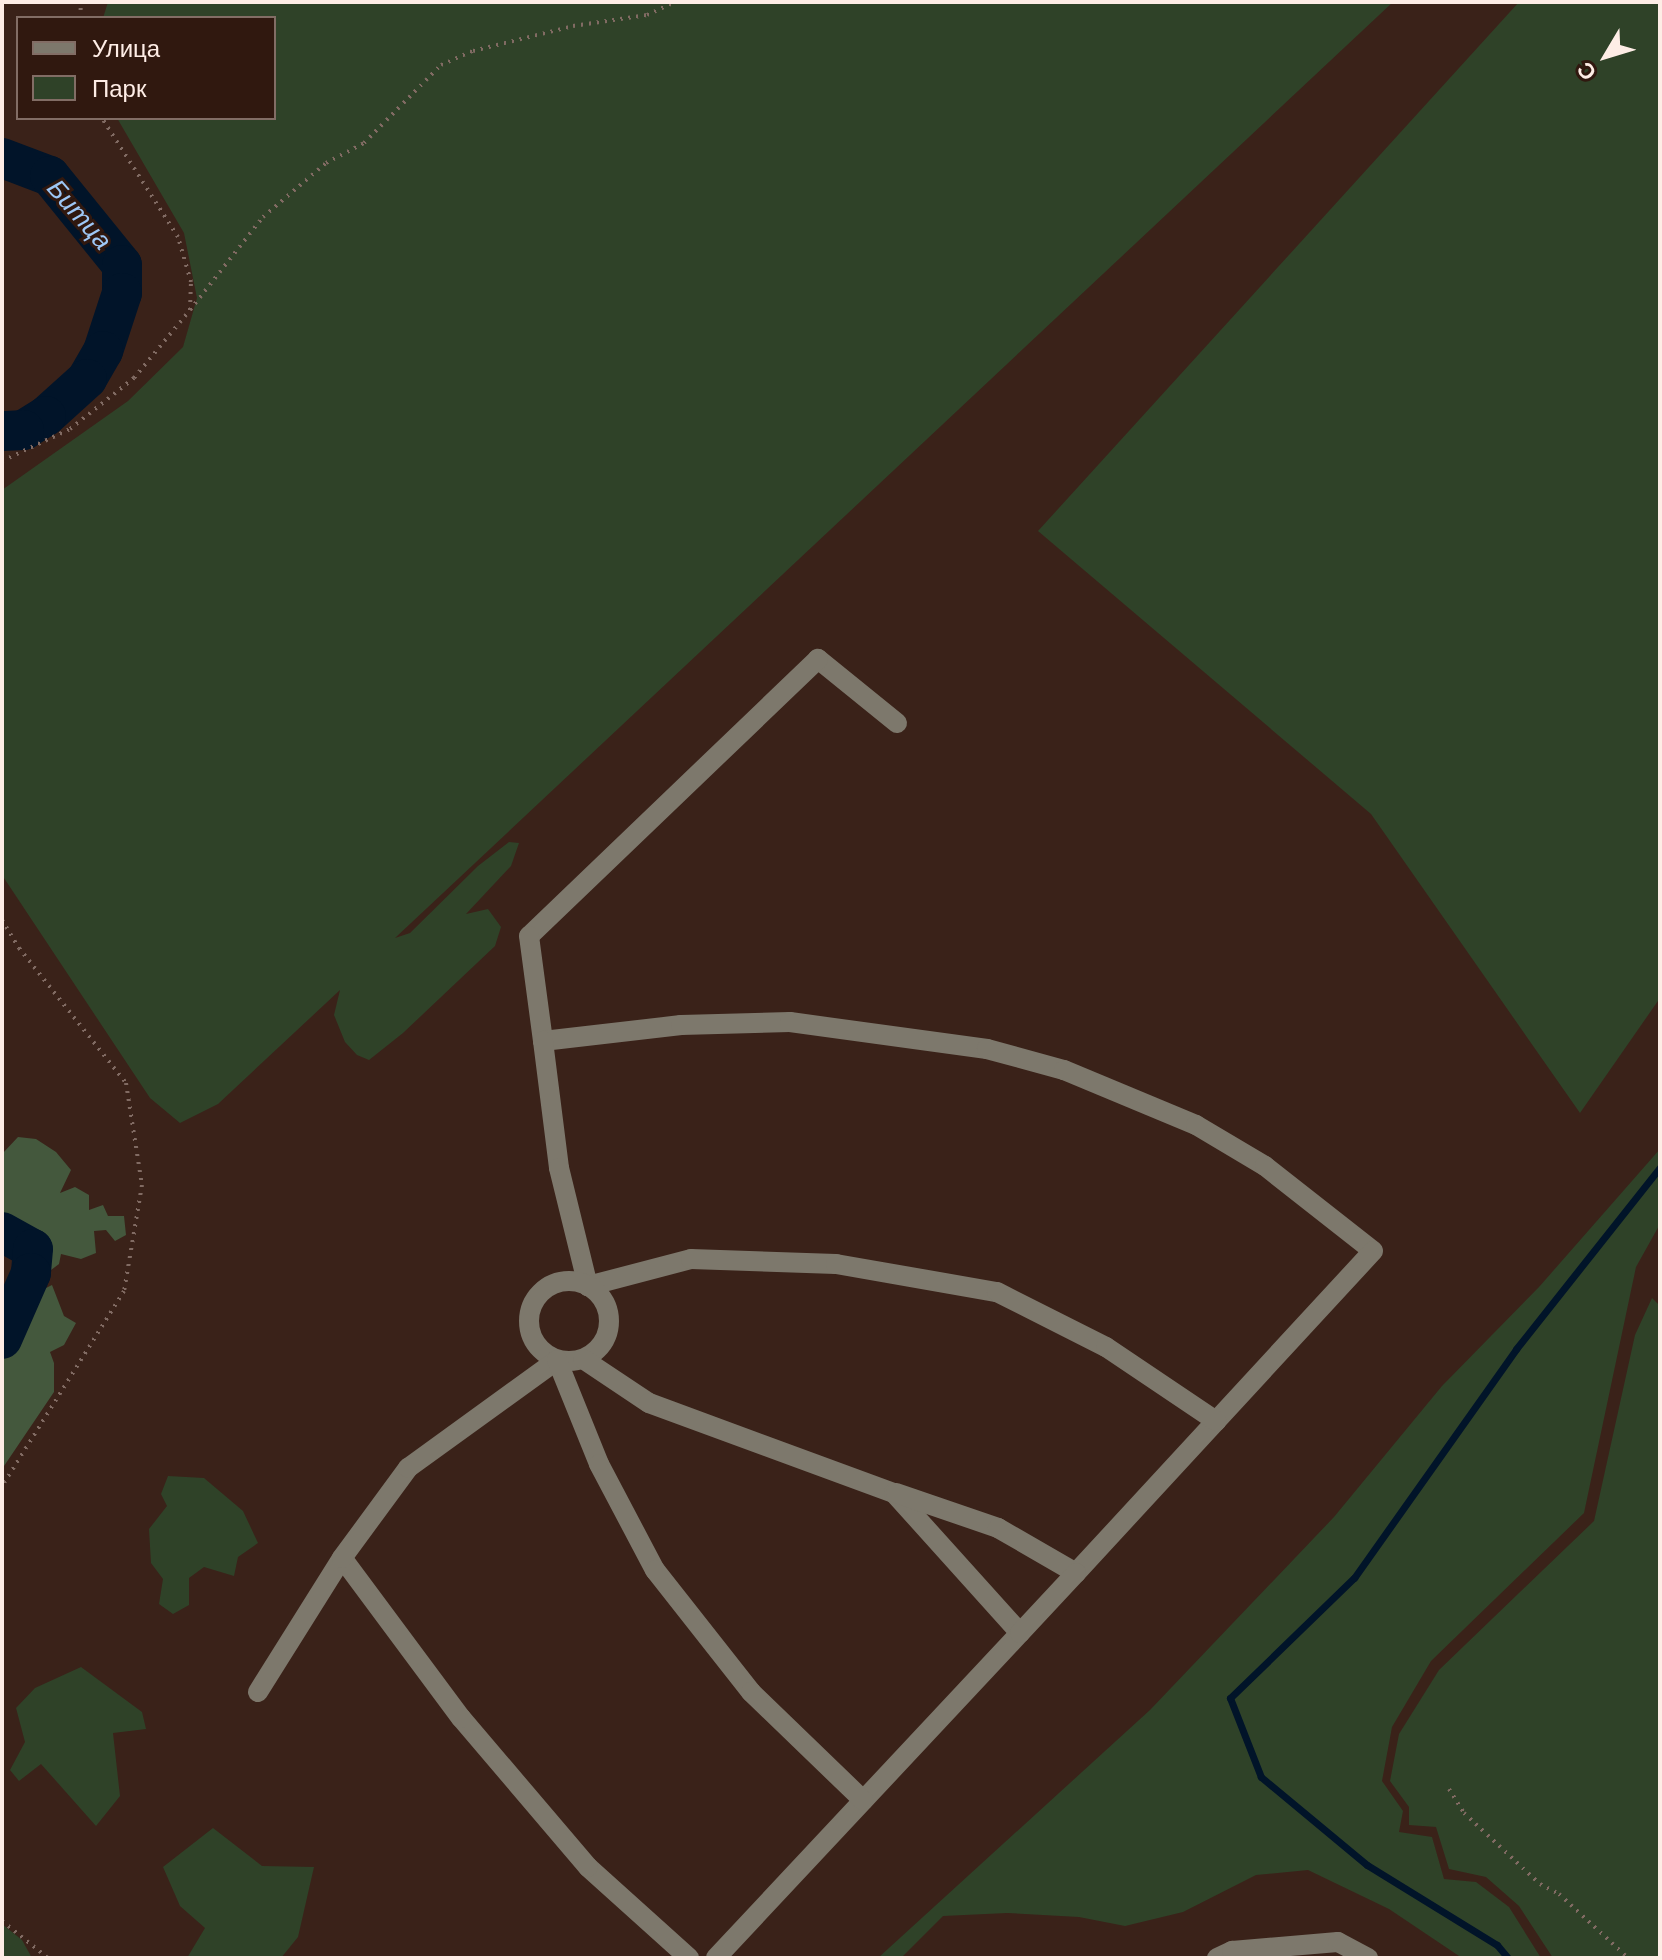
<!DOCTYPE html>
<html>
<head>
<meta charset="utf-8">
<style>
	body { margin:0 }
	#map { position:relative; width:1662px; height:1960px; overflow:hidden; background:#3a2219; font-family:"DM Sans",sans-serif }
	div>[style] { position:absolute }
	.green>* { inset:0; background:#2f4228 }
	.forest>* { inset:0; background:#44583d }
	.stream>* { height:7px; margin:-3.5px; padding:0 3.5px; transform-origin:3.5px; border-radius:3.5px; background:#011429 }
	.river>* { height:40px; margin:-20px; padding:0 20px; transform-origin:20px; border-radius:20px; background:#011429 }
	.path>* { height:4px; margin-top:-2px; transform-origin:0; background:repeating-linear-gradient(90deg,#816b63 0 2px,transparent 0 8px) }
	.minor>* { height:20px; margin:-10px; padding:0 10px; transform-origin:10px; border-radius:10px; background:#7d786c }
	.minor>.ring { margin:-10px; padding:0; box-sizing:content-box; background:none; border:20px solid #7d786c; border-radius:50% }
	span { translate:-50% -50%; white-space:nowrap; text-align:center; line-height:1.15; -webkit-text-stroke:6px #30180f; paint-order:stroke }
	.water-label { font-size:26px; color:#9dc7f6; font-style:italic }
	.frame { position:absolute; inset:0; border:4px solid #feede6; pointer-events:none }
	.legend { position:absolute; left:16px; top:16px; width:260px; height:104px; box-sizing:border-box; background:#30180f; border:2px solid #826d65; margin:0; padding:10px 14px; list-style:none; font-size:24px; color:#feede6 }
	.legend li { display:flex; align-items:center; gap:16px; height:40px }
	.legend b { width:40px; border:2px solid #826d65 }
	.north { position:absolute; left:1566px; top:16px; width:80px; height:80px; -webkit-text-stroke:6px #30180f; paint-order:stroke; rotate:232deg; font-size:22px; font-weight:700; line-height:32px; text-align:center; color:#feede6 }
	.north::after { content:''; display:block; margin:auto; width:28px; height:36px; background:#feede6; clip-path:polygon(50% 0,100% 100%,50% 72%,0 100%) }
</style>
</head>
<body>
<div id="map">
	<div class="green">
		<i style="clip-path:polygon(108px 2px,1393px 2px,395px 938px,410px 933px,478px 866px,509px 842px,519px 843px,511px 866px,466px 914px,488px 909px,501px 927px,495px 946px,403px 1033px,369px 1060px,357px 1055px,345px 1042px,334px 1015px,340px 990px,218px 1104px,180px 1123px,150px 1098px,2px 875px,2px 490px,128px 401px,183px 347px,197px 298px,184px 233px,117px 118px,274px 118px,274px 18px,103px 18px)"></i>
		<i style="clip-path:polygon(1519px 2px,1660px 2px,1660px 998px,1580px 1113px,1371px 814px,1038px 531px)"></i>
		<i style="clip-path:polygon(1660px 1149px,1660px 1224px,1636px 1267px,1584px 1513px,1431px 1661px,1392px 1727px,1382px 1781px,1403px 1811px,1399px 1832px,1432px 1837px,1444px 1879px,1476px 1882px,1509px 1907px,1541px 1958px,1462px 1958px,1389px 1909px,1308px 1870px,1256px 1875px,1183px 1912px,1125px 1926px,1079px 1917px,1007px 1913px,943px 1916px,901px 1958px,878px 1958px,1150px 1710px,1334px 1517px,1442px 1386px,1539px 1287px)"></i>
		<i style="clip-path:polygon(1652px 1298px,1660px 1306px,1660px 1958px,1553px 1958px,1519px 1906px,1486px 1877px,1449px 1869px,1436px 1827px,1409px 1825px,1409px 1807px,1390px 1781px,1399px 1734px,1439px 1670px,1594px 1521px,1635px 1335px)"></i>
		<i style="clip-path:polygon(168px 1476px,204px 1478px,243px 1511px,258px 1543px,238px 1557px,234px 1576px,204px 1567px,189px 1578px,189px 1605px,173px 1614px,159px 1604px,163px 1579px,151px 1563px,149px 1529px,167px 1506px,161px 1494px)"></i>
		<i style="clip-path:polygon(81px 1667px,142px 1712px,146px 1729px,113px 1733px,120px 1796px,96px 1826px,41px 1764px,19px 1781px,10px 1770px,25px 1742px,16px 1708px,35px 1688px)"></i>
		<i style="clip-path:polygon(213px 1828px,262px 1866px,314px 1867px,298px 1937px,281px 1958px,187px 1958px,205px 1928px,180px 1906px,163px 1867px)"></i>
		<i style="clip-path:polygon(2px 1924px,22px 1940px,32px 1958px,2px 1958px)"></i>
	</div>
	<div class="forest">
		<i style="clip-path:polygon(18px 1137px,36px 1139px,56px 1152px,71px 1170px,60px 1193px,75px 1187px,89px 1195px,89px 1210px,103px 1205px,108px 1216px,124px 1216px,126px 1235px,115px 1241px,106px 1230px,94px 1231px,96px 1253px,81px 1259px,61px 1254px,59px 1264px,51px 1270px,44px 1269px,36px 1259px,38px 1248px,32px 1242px,31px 1232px,2px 1227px,2px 1154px)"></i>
		<i style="clip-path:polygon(52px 1285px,64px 1316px,76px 1323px,64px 1345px,50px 1352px,54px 1363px,54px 1392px,2px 1469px,2px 1359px,36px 1293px)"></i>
	</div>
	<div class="stream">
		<i style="left:1508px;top:1958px;width:17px;rotate:-130deg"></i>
		<i style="left:1497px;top:1945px;width:153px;rotate:-148.4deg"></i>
		<i style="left:1367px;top:1865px;width:138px;rotate:-140.3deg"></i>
		<i style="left:1261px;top:1777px;width:85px;rotate:-111.4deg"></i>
		<i style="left:1230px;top:1698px;width:173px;rotate:-44.1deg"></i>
		<i style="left:1354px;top:1578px;width:281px;rotate:-54.7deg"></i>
		<i style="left:1516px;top:1349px;width:232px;rotate:-51.6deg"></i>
	</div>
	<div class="river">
		<i style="left:2px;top:158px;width:51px;rotate:20.6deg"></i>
		<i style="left:50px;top:176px;width:114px;rotate:51deg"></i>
		<i style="left:122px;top:265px;width:28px;rotate:90deg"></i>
		<i style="left:122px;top:293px;width:61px;rotate:108.1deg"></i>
		<i style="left:103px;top:351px;width:32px;rotate:120deg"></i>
		<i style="left:87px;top:379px;width:55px;rotate:137.9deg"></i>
		<i style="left:46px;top:416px;width:26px;rotate:148deg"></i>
		<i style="left:24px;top:430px;width:22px;rotate:177deg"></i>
		<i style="left:2px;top:1232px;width:35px;rotate:29deg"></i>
		<i style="left:33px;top:1249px;width:24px;rotate:95deg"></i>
		<i style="left:31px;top:1273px;width:72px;rotate:113.7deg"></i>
	</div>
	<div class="path">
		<i style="left:80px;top:18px;width:16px;rotate:-86deg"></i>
		<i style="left:190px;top:310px;width:118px;rotate:-51.9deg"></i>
		<i style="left:263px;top:217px;width:83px;rotate:-40.6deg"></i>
		<i style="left:326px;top:163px;width:43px;rotate:-27.8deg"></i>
		<i style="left:364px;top:143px;width:110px;rotate:-45.4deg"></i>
		<i style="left:441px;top:65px;width:35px;rotate:-24deg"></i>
		<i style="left:473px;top:51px;width:103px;rotate:-14deg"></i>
		<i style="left:573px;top:26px;width:75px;rotate:-8.5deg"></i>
		<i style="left:647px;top:15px;width:31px;rotate:-25deg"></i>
		<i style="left:2px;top:461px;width:75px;rotate:-25.2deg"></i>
		<i style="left:70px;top:429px;width:82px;rotate:-38.6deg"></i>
		<i style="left:134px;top:378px;width:88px;rotate:-50.5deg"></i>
		<i style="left:190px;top:310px;width:28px;rotate:-88deg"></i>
		<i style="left:191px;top:282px;width:47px;rotate:-106.1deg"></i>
		<i style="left:178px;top:237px;width:141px;rotate:-122.6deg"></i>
		<i style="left:2px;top:920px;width:33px;rotate:59deg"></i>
		<i style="left:19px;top:948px;width:172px;rotate:51.6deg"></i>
		<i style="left:126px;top:1083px;width:103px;rotate:81.1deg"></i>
		<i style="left:142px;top:1185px;width:108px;rotate:99.6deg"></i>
		<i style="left:124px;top:1291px;width:230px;rotate:122deg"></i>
		<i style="left:1449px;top:1789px;width:28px;rotate:58deg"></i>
		<i style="left:1464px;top:1813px;width:104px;rotate:43.1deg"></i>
		<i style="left:1540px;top:1884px;width:21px;rotate:28deg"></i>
		<i style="left:1559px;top:1894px;width:94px;rotate:42.8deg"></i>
		<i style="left:2px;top:1921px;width:59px;rotate:38.8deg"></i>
	</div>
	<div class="minor">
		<i style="left:897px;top:723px;width:102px;rotate:-141deg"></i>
		<i style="left:818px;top:659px;width:400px;rotate:136.2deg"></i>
		<i style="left:529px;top:936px;width:106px;rotate:82.4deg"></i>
		<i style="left:543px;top:1041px;width:139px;rotate:-6.6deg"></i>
		<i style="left:681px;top:1025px;width:109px;rotate:-1.6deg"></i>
		<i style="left:790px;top:1022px;width:199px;rotate:7.8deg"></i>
		<i style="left:987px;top:1049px;width:80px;rotate:15.3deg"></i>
		<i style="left:1064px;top:1070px;width:143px;rotate:22.6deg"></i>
		<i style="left:1196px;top:1125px;width:80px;rotate:30.7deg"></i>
		<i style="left:1265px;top:1166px;width:137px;rotate:38.2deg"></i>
		<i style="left:1373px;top:1251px;width:438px;rotate:132.7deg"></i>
		<i style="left:543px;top:1041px;width:128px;rotate:82.8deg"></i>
		<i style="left:559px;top:1168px;width:122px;rotate:76.2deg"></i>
		<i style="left:588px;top:1286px;width:106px;rotate:-14.7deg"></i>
		<i style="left:691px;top:1259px;width:145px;rotate:2deg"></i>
		<i style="left:836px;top:1264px;width:163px;rotate:9.9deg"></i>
		<i style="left:997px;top:1292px;width:122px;rotate:26.8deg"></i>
		<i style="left:1106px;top:1347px;width:133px;rotate:33.9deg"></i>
		<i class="ring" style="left:529px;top:1281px;width:60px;height:60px"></i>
		<i style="left:583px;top:1359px;width:79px;rotate:33.7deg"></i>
		<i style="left:649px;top:1403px;width:261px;rotate:20.2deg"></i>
		<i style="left:894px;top:1493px;width:188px;rotate:48deg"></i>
		<i style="left:1020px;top:1633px;width:445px;rotate:133.1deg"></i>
		<i style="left:896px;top:1493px;width:108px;rotate:18.9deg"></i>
		<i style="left:998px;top:1528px;width:90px;rotate:30deg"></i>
		<i style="left:1076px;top:1573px;width:82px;rotate:133deg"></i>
		<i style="left:258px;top:1692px;width:158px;rotate:-57.9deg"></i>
		<i style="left:689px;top:1958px;width:136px;rotate:-138deg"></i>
		<i style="left:588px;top:1867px;width:196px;rotate:-130.4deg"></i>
		<i style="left:461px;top:1718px;width:199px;rotate:-126.6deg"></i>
		<i style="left:342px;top:1558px;width:112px;rotate:-53.7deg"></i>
		<i style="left:408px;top:1468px;width:184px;rotate:-35.9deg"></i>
		<i style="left:557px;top:1360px;width:112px;rotate:68deg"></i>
		<i style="left:599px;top:1464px;width:120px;rotate:62.2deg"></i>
		<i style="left:655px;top:1570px;width:155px;rotate:51.8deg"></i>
		<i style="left:751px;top:1692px;width:156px;rotate:44deg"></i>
		<i style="left:1217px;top:1958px;width:17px;rotate:-25deg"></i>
		<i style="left:1232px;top:1951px;width:106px;rotate:-4.9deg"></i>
		<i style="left:1338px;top:1942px;width:34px;rotate:28deg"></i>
	</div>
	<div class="water-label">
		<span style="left:79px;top:215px;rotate:49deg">Битца</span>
	</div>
	<div class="frame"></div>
	<ul class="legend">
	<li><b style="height:10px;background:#7d786c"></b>Улица</li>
	<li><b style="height:22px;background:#2f4228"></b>Парк</li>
	</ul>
	<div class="north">С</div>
</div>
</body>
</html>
